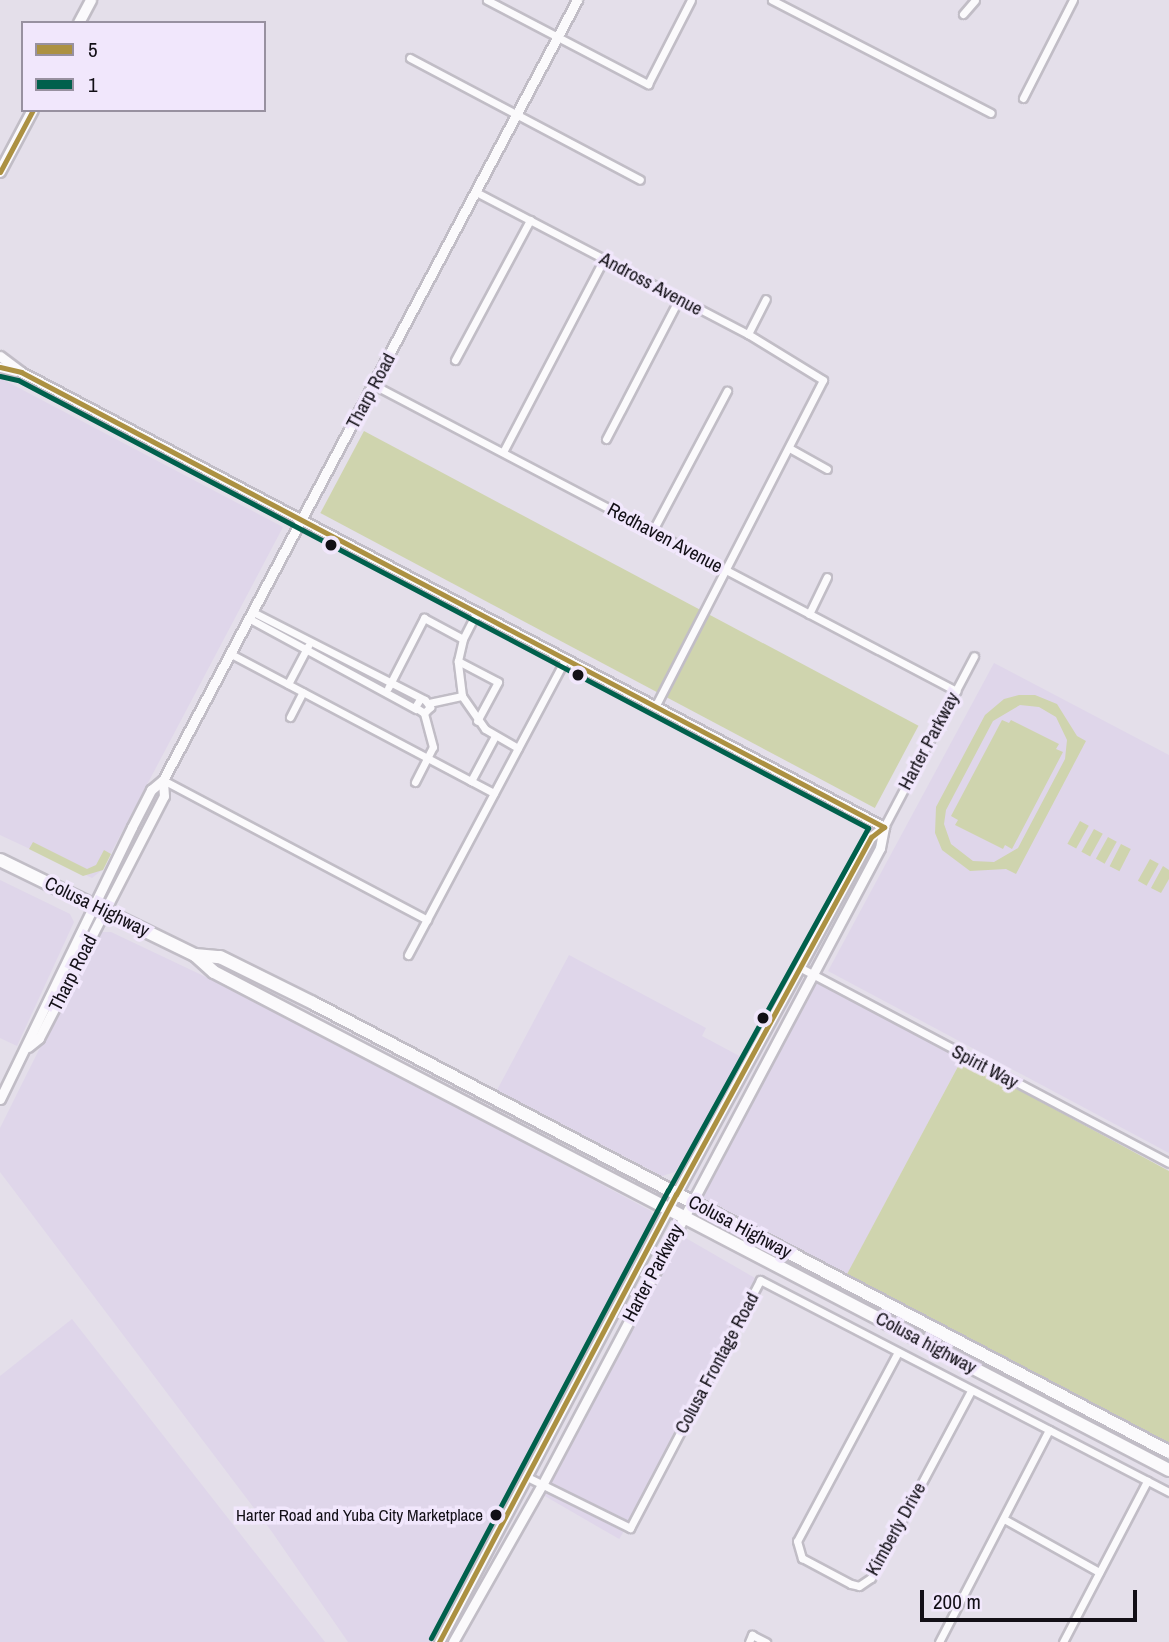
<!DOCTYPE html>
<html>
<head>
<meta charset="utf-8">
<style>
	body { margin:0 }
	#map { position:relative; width:1169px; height:1642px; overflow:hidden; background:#e4dfea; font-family:"Archivo Narrow",sans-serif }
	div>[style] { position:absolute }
	.built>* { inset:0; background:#dfd6ea; transform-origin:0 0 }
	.green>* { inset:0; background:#cfd4ae; transform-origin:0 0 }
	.roads { filter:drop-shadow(2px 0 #c1bdc6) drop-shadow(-2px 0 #c1bdc6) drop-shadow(0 2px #c1bdc6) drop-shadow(0 -2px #c1bdc6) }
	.minor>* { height:7px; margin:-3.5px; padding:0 3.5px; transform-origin:3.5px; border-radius:3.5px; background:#fbfafc }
	.tertiary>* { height:9px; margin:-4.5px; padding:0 4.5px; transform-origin:4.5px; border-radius:4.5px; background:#fbfafc }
	.secondary>* { height:10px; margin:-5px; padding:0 5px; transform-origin:5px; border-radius:5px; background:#fbfafc }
	.trunk>* { height:12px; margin:-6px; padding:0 6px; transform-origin:6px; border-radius:6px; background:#fbfafc }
	.bus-1>* { height:5px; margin:-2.5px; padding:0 2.5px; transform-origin:2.5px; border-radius:2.5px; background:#ac9142 }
	.bus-2>* { height:5px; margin:-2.5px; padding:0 2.5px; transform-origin:2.5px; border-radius:2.5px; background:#00604c }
	.dots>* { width:19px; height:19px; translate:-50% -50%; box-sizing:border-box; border:4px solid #f1e7fc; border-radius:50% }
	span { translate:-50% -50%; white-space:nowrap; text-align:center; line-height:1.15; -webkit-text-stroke:7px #f1e7fc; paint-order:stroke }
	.bus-label { font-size:17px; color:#120f16 }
	.right { translate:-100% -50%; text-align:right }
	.street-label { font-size:19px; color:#120f16 }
	.legend { position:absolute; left:21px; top:21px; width:245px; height:91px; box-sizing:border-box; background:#f1e7fc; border:2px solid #9891a0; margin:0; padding:9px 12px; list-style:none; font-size:21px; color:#120f16 }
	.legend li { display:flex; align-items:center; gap:14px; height:35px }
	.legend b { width:35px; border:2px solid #9891a0 }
	.scale { position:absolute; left:920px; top:1590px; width:217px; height:32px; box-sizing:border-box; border:4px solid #120f16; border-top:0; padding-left:9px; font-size:21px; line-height:24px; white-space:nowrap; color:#120f16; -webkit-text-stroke:5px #f1e7fc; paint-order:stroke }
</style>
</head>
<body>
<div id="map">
	<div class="built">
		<i style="clip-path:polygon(0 378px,283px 527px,102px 870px,92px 878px,0 835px)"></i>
		<i style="clip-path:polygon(994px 663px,1169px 755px,1169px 1153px,828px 971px)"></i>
		<i style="clip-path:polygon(0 880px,70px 914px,74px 922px,17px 1046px,0 1038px)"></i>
		<i style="clip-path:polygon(102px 932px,111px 932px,288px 1016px,651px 1211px,654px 1218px,435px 1642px,348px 1642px,272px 1532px,0 1172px,0 1128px,94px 939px)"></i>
		<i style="clip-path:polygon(569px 955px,706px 1028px,702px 1036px,745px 1059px,675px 1172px,662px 1176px,497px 1090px)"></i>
		<i style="left:813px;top:979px;width:169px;height:248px;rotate:28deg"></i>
		<i style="left:684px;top:1237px;width:95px;height:294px;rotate:30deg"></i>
		<i style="clip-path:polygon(72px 1319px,325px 1642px,0 1642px,0 1376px)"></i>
	</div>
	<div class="green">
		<i style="left:364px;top:431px;width:628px;height:93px;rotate:28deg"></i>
		<i style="clip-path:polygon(evenodd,1019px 695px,1035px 695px,1057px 704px,1077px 736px,1086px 741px,1016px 874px,1006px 869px,970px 871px,942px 850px,935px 833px,936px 807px,985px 715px,1004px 699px,1019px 695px,1020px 705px,1039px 707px,1056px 717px,1067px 740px,1065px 759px,1018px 848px,994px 862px,973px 861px,951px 844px,944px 824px,946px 810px,993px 721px,1020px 705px)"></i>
		<i style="clip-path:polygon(1002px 720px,1009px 723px,1011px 720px,1059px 744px,1056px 749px,1063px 752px,1012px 849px,1005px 845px,1003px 849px,955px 825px,958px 820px,951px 816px)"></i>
		<i style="left:1080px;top:821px;width:10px;height:26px;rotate:29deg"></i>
		<i style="left:1094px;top:829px;width:10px;height:26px;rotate:29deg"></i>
		<i style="left:1108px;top:837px;width:10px;height:25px;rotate:29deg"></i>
		<i style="clip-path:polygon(33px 842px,87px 869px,96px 865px,104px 850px,111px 854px,103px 870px,83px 876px,29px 849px)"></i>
		<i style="left:1121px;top:844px;width:11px;height:25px;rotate:27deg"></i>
		<i style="left:1150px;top:859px;width:10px;height:25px;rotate:29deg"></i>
		<i style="clip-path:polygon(1163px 866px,1169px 870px,1169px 879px,1161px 893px,1151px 888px)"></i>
		<i style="clip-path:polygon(962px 1059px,1169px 1171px,1169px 1446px,846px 1276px)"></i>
	</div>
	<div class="roads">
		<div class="minor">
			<i style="left:487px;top:0;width:182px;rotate:27.6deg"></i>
			<i style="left:648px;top:84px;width:94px;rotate:-62.9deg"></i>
			<i style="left:772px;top:0;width:246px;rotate:27.3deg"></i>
			<i style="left:963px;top:14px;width:18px;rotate:-49deg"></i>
			<i style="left:410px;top:58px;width:260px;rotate:27.9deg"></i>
			<i style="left:1023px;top:98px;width:110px;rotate:-63deg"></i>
			<i style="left:476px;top:192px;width:307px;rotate:27.6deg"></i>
			<i style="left:748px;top:334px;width:88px;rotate:31.5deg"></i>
			<i style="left:823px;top:380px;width:368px;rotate:117.2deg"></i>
			<i style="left:748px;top:334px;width:39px;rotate:-63deg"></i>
			<i style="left:455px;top:360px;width:159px;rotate:-61.8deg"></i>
			<i style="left:374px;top:385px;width:658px;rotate:27.73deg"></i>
			<i style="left:606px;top:439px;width:158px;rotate:-62.5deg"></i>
			<i style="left:791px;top:449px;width:41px;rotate:29.1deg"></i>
			<i style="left:503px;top:452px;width:218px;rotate:-62.4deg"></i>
			<i style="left:652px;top:532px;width:160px;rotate:-62deg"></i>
			<i style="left:253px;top:612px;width:193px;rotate:27.1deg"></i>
			<i style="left:425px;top:700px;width:9px;rotate:54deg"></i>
			<i style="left:430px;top:707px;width:8px;rotate:135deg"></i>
			<i style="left:424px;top:713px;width:11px;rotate:-146deg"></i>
			<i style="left:415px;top:707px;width:9px;rotate:-58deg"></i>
			<i style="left:809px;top:614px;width:41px;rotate:-64.1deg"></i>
			<i style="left:250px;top:619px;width:189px;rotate:28.5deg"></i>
			<i style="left:463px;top:639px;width:29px;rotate:-63deg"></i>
			<i style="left:231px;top:654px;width:272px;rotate:27.9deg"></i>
			<i style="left:471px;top:781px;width:51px;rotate:-61.9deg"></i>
			<i style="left:288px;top:684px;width:43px;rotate:-62.2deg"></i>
			<i style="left:388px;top:688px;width:79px;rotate:-62.8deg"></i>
			<i style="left:424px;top:618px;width:44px;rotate:28.3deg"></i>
			<i style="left:463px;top:639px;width:23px;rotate:103deg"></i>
			<i style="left:462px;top:696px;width:35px;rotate:-97deg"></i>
			<i style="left:458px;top:661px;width:45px;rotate:27.7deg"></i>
			<i style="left:498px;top:682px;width:44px;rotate:118.3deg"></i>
			<i style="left:429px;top:703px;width:34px;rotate:-12deg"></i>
			<i style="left:462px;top:696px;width:40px;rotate:55.1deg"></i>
			<i style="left:485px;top:729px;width:38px;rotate:30deg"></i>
			<i style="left:290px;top:717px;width:28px;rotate:-63deg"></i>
			<i style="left:163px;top:780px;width:299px;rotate:27.9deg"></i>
			<i style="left:471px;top:781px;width:26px;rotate:28deg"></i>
			<i style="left:415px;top:782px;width:39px;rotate:-63deg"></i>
			<i style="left:433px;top:747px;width:35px;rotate:-105deg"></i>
			<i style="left:884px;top:827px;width:193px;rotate:-62.2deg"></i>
			<i style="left:408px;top:955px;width:334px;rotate:-62deg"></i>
			<i style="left:801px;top:968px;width:416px;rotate:27.9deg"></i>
			<i style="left:898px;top:1352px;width:214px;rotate:118.1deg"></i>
			<i style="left:797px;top:1541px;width:18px;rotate:74deg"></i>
			<i style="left:802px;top:1558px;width:55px;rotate:28deg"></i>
			<i style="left:851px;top:1584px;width:8px;rotate:14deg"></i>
			<i style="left:859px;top:1586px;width:14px;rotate:-34deg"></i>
			<i style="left:871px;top:1578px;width:212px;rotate:-61.9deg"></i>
			<i style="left:527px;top:1477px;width:115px;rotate:26.3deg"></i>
			<i style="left:630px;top:1528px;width:280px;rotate:-62.3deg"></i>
			<i style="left:760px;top:1280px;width:461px;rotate:27.4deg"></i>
			<i style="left:1004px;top:1519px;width:109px;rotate:29.2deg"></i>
			<i style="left:749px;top:1642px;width:8px;rotate:-67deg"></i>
			<i style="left:752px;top:1635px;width:16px;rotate:27deg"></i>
			<i style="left:939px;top:1642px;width:239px;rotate:-62.6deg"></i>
			<i style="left:1063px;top:1642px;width:182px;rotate:-62.4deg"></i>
		</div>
		<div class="tertiary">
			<i style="left:0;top:356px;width:26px;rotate:37deg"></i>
			<i style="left:21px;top:372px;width:976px;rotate:27.8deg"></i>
			<i style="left:0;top:367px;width:16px;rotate:14deg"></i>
			<i style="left:28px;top:1047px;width:14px;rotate:-39deg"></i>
			<i style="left:39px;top:1038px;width:272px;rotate:-62.7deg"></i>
			<i style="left:164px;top:796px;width:16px;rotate:-94deg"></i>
			<i style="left:0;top:1099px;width:302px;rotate:-64.1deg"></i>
			<i style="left:132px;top:827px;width:42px;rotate:-62.8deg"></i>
			<i style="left:151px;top:790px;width:16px;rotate:-40deg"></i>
			<i style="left:163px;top:780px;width:883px;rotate:-62.04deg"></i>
			<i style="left:439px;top:1642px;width:507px;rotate:-62.12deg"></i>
			<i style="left:676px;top:1194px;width:407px;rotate:-61.4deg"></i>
			<i style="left:871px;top:837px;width:16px;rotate:-38deg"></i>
			<i style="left:453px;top:1642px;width:180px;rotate:-60.5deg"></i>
			<i style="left:542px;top:1485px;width:721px;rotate:-62.05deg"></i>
			<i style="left:880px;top:848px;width:21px;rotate:-79deg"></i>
		</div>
		<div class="secondary">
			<i style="left:79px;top:23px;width:26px;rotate:-62deg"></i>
			<i style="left:0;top:172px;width:70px;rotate:-62deg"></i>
		</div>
		<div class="trunk">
			<i style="left:0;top:860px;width:217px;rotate:26deg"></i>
			<i style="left:195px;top:955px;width:25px;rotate:42deg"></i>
			<i style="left:214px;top:972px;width:1077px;rotate:27.54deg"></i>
			<i style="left:195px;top:955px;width:25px;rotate:5deg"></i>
			<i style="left:220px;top:957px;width:104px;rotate:26.3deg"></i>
			<i style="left:313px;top:1003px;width:967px;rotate:27.68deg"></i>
		</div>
	</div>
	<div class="bus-1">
		<i style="left:0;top:172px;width:70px;rotate:-62deg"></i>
		<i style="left:0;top:367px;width:22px;rotate:13deg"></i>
		<i style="left:21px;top:372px;width:976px;rotate:27.8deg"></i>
		<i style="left:884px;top:827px;width:16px;rotate:142deg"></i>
		<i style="left:871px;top:837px;width:407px;rotate:118.6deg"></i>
		<i style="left:676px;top:1194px;width:507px;rotate:117.88deg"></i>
	</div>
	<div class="bus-2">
		<i style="left:0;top:376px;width:18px;rotate:13deg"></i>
		<i style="left:18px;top:380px;width:961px;rotate:27.79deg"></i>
		<i style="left:868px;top:828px;width:414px;rotate:118.9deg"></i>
		<i style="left:668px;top:1190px;width:507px;rotate:117.88deg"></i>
	</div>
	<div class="dots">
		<i style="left:331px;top:545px;background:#120f16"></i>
		<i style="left:578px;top:675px;background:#120f16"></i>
		<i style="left:763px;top:1018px;background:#120f16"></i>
		<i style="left:496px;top:1515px;background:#120f16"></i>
	</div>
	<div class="bus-label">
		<span class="right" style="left:483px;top:1515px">Harter Road and Yuba City Marketplace</span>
	</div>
	<div class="street-label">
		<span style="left:651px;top:284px;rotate:28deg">Andross Avenue</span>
		<span style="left:371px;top:391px;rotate:-62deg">Tharp Road</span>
		<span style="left:665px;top:538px;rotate:28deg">Redhaven Avenue</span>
		<span style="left:929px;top:741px;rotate:-62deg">Harter Parkway</span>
		<span style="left:97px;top:907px;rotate:26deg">Colusa Highway</span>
		<span style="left:73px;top:973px;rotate:-63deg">Tharp Road</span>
		<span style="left:985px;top:1067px;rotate:28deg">Spirit Way</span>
		<span style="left:740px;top:1227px;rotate:28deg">Colusa Highway</span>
		<span style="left:653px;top:1273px;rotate:-62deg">Harter Parkway</span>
		<span style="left:926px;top:1343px;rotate:28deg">Colusa highway</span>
		<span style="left:717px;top:1363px;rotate:-62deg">Colusa Frontage Road</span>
		<span style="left:896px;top:1529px;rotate:-61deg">Kimberly Drive</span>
	</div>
	<ul class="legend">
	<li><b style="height:9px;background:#ac9142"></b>5</li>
	<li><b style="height:9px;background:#00604c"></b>1</li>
	</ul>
	<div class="scale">200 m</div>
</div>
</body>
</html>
